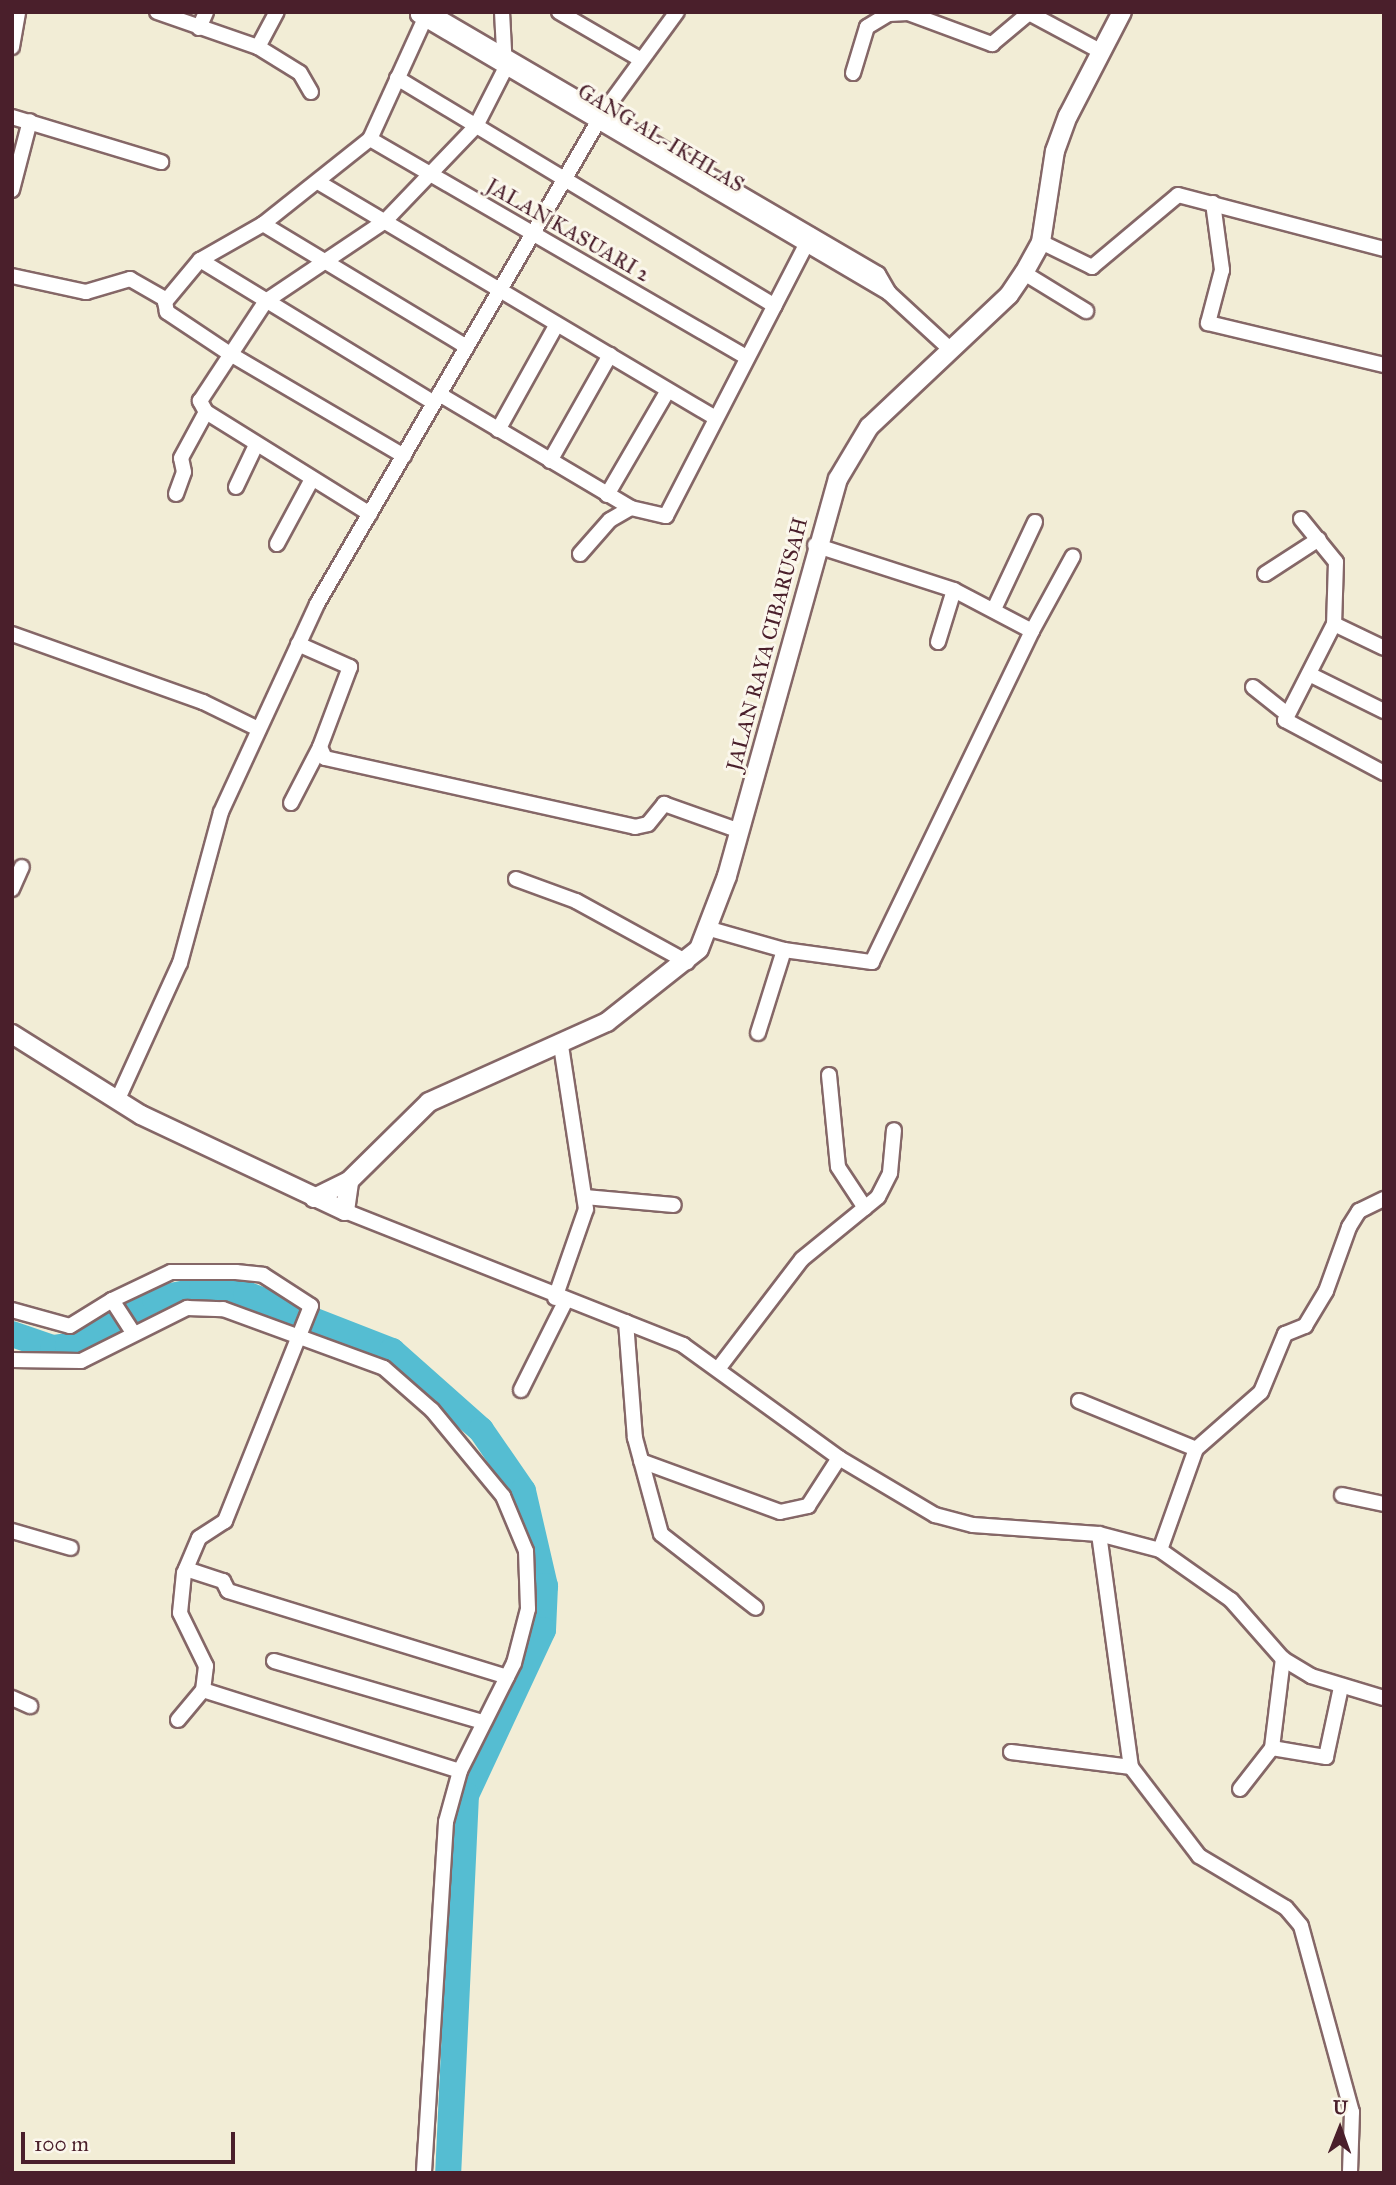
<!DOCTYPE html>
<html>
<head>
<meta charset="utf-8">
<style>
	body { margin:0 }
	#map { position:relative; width:1396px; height:2185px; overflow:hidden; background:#f2edd6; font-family:"IM FELL Great Primer",serif }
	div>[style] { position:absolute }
	.river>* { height:26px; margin:-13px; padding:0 13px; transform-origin:13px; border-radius:13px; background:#55bdd2 }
	.roads { filter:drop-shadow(2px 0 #856767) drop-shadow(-2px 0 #856767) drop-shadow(0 2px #856767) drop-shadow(0 -2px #856767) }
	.minor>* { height:14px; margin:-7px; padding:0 7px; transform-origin:7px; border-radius:7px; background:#fff }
	.major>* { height:18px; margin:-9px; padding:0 9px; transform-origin:9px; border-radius:9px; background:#fff }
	span { translate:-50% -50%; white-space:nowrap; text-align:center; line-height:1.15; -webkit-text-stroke:6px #fbf7ec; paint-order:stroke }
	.street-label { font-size:21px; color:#4a1f2b }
	.frame { position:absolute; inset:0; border:14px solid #4a1f2b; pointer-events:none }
	.north { position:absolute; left:1305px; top:2094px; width:70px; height:70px; -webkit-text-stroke:5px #fbf7ec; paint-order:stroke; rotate:1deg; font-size:19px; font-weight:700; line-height:28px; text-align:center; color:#4a1f2b }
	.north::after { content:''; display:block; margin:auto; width:24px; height:32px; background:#4a1f2b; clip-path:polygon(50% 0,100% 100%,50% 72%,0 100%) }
	.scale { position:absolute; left:21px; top:2132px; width:214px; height:32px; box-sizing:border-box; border:4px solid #4a1f2b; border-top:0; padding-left:9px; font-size:21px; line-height:24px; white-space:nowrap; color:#4a1f2b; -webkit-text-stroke:5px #fbf7ec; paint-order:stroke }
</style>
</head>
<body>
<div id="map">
	<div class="river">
		<i style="left:12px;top:1334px;width:43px;rotate:18.9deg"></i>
		<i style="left:53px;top:1348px;width:15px;rotate:-8deg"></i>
		<i style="left:68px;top:1346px;width:99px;rotate:-28.4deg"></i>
		<i style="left:155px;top:1299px;width:48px;rotate:-10.8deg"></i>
		<i style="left:202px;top:1290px;width:44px;rotate:5.2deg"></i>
		<i style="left:246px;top:1294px;width:157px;rotate:21.3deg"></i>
		<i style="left:392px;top:1351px;width:119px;rotate:41.6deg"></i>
		<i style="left:481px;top:1430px;width:74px;rotate:55.5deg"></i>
		<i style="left:523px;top:1491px;width:98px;rotate:77deg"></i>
		<i style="left:545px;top:1586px;width:44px;rotate:92.6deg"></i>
		<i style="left:543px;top:1630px;width:182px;rotate:115deg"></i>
		<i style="left:466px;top:1795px;width:378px;rotate:92.7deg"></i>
	</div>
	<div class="roads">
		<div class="minor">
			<i style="left:157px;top:12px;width:107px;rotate:19.1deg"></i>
			<i style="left:258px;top:47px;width:49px;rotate:31.8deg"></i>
			<i style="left:300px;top:73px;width:22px;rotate:60deg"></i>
			<i style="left:430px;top:12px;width:519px;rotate:30.32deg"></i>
			<i style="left:878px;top:274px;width:22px;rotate:60deg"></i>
			<i style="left:889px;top:293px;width:84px;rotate:42.6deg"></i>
			<i style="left:559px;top:12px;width:91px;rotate:30.2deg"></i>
			<i style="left:418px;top:15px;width:547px;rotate:30.55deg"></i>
			<i style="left:199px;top:28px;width:17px;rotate:-66deg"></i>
			<i style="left:12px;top:47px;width:36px;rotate:-80deg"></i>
			<i style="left:258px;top:47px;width:40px;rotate:-62deg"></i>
			<i style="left:853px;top:73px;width:48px;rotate:-73.1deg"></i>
			<i style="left:867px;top:27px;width:26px;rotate:-31deg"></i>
			<i style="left:889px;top:14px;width:19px;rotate:-3deg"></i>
			<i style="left:908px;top:13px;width:90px;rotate:20.3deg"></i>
			<i style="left:992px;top:44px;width:48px;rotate:-40deg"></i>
			<i style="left:1029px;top:13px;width:81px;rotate:28.2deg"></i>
			<i style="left:397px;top:78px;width:441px;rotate:31.1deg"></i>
			<i style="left:12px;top:117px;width:156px;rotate:16.8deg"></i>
			<i style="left:370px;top:139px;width:435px;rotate:30.1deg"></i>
			<i style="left:318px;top:182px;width:460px;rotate:30.7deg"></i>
			<i style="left:12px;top:190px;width:71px;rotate:-75.4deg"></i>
			<i style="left:1213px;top:203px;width:68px;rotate:82.3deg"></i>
			<i style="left:1222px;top:270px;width:55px;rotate:104.8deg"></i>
			<i style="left:1208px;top:323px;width:181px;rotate:13.4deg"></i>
			<i style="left:263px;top:224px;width:238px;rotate:31.1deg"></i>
			<i style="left:1041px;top:242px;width:57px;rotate:26.1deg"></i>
			<i style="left:1092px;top:267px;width:112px;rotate:-39.9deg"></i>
			<i style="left:1178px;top:195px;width:213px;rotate:14.7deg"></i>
			<i style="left:200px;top:260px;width:274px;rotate:31.4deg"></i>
			<i style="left:1024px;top:273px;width:73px;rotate:31.5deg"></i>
			<i style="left:12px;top:276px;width:76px;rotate:12.2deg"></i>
			<i style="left:86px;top:292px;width:46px;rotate:-16.5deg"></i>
			<i style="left:130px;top:279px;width:40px;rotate:29.7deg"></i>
			<i style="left:439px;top:394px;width:223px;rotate:30.7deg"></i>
			<i style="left:631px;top:508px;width:36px;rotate:13deg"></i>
			<i style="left:666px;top:516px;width:316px;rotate:-62.7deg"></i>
			<i style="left:498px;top:430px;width:121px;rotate:-60.9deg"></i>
			<i style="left:404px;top:456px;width:202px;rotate:-149.6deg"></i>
			<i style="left:230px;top:354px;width:76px;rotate:-146.3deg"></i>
			<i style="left:167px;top:312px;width:10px;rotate:-101deg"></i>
			<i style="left:165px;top:302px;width:55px;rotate:-50.2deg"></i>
			<i style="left:200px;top:260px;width:73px;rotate:-29.7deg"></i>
			<i style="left:263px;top:224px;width:137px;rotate:-38.5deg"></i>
			<i style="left:370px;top:139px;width:140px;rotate:-65.5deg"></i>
			<i style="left:550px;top:461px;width:122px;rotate:-60.5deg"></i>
			<i style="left:236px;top:487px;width:47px;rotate:-64.5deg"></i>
			<i style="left:176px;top:494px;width:23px;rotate:-70deg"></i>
			<i style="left:184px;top:472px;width:14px;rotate:-102deg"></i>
			<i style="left:181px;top:458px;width:52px;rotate:-61.5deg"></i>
			<i style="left:607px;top:495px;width:121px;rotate:-59.8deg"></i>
			<i style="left:370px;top:514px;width:193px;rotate:-148.1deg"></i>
			<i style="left:206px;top:412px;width:13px;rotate:-119deg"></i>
			<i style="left:200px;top:401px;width:120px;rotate:-56.6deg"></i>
			<i style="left:266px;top:301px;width:143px;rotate:-33.9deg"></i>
			<i style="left:385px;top:221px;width:132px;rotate:-46.2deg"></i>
			<i style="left:476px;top:126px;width:64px;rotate:-63deg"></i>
			<i style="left:505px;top:69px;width:57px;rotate:-93deg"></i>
			<i style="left:1301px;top:519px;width:55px;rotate:50.9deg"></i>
			<i style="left:1336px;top:562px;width:62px;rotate:91.8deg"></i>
			<i style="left:1334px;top:624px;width:55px;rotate:25.6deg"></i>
			<i style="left:277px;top:544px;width:74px;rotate:-61.7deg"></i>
			<i style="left:580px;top:554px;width:45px;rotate:-48.6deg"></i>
			<i style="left:610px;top:520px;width:24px;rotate:-30deg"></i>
			<i style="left:1265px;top:574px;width:64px;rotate:-32.9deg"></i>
			<i style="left:995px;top:607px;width:94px;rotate:-64.8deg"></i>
			<i style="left:1334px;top:624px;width:108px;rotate:117deg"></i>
			<i style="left:1285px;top:720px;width:112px;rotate:28.2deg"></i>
			<i style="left:1032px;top:631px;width:85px;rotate:-61.3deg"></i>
			<i style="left:12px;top:634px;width:203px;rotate:19.6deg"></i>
			<i style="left:203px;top:702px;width:61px;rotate:26.1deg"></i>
			<i style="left:938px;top:642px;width:54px;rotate:-72.9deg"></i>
			<i style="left:298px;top:644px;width:57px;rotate:23.9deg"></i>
			<i style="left:350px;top:667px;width:85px;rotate:110.6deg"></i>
			<i style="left:320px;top:747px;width:12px;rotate:66deg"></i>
			<i style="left:325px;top:758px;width:318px;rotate:12.5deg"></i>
			<i style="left:635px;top:827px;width:13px;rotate:-13deg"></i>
			<i style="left:648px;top:824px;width:26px;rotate:-51deg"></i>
			<i style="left:664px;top:804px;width:81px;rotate:19.6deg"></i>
			<i style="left:1309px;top:674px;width:84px;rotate:26.3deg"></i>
			<i style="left:1253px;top:687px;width:43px;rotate:38.5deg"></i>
			<i style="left:291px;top:803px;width:63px;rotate:-62.6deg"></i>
			<i style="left:516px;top:879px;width:64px;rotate:20.1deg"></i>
			<i style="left:576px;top:901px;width:127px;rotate:28.8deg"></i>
			<i style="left:12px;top:889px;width:24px;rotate:-66deg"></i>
			<i style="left:710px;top:929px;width:77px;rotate:15.8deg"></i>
			<i style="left:784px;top:950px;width:89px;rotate:7.8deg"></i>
			<i style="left:872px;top:962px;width:368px;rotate:-64.2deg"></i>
			<i style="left:1032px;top:631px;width:88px;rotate:-152.3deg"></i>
			<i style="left:954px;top:590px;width:146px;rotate:-162.1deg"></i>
			<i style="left:758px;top:1033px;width:87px;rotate:-72.6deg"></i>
			<i style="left:829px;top:1075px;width:92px;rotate:84.4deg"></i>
			<i style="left:838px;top:1167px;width:49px;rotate:56.6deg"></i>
			<i style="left:117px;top:1101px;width:152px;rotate:-65.5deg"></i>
			<i style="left:180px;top:963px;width:156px;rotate:-74.8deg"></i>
			<i style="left:221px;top:812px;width:229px;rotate:-65.2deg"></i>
			<i style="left:317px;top:604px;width:568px;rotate:-59.78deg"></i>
			<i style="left:603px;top:113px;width:125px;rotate:-53.8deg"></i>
			<i style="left:585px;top:1197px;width:89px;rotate:5.1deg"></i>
			<i style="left:345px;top:1211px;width:364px;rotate:21.6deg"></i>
			<i style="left:683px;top:1345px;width:193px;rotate:35.9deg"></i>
			<i style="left:839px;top:1458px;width:112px;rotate:30.7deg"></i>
			<i style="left:935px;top:1515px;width:39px;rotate:15deg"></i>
			<i style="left:973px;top:1525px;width:126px;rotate:4.1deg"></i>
			<i style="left:1099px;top:1534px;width:63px;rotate:14.7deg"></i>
			<i style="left:1160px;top:1550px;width:87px;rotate:35.2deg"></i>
			<i style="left:1231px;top:1600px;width:79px;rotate:48.6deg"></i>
			<i style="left:1283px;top:1659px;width:33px;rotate:31deg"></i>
			<i style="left:1311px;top:1676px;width:76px;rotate:16.8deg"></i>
			<i style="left:555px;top:1298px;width:94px;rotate:-70.8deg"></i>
			<i style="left:586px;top:1209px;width:165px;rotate:-98.7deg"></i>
			<i style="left:112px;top:1300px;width:65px;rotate:-25.4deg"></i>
			<i style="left:171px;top:1272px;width:65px"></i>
			<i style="left:236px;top:1272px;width:27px;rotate:6deg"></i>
			<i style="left:263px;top:1275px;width:57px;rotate:32.9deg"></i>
			<i style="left:311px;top:1306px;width:232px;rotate:111.8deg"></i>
			<i style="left:225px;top:1521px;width:31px;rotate:147deg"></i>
			<i style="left:199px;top:1538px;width:38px;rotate:113deg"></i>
			<i style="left:184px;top:1573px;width:40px;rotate:95.7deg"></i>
			<i style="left:180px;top:1613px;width:59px;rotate:63.9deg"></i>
			<i style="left:206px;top:1666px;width:24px;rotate:97deg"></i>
			<i style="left:203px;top:1690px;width:39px;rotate:130deg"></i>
			<i style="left:12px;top:1310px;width:60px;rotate:15.4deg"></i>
			<i style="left:70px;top:1326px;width:49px;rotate:-31.8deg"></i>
			<i style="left:112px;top:1300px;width:40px;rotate:57.1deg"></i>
			<i style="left:626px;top:1322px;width:116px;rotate:85.6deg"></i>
			<i style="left:635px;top:1438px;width:99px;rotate:74.8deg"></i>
			<i style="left:661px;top:1534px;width:120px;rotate:37.9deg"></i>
			<i style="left:12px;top:1360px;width:69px;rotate:0.8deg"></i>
			<i style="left:81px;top:1361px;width:119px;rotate:-26.6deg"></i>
			<i style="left:187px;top:1308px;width:36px;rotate:2deg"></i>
			<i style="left:223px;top:1309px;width:171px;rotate:20.1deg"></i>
			<i style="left:384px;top:1368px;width:64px;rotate:41.2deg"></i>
			<i style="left:432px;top:1410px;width:112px;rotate:50.5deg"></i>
			<i style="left:503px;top:1496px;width:60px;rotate:67.3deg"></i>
			<i style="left:526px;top:1551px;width:58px;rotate:88deg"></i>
			<i style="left:528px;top:1609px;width:56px;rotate:104.5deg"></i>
			<i style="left:514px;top:1663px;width:121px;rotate:116.6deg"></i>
			<i style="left:460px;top:1771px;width:53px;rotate:105.4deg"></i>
			<i style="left:446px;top:1822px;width:352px;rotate:93.6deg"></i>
			<i style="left:718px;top:1369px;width:138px;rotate:-52.6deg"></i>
			<i style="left:802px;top:1259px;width:98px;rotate:-39.2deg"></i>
			<i style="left:878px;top:1197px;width:27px;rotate:-63deg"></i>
			<i style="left:890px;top:1173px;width:43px;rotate:-84.7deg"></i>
			<i style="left:521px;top:1390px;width:98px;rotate:-63.4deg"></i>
			<i style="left:1079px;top:1401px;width:126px;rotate:22.3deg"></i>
			<i style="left:641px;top:1461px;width:148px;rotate:20.1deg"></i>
			<i style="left:780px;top:1512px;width:29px;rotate:-12deg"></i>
			<i style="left:808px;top:1506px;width:57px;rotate:-57.1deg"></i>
			<i style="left:1342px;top:1495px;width:43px;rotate:12.1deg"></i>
			<i style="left:12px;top:1531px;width:61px;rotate:16.1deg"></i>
			<i style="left:1099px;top:1534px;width:235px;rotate:82.2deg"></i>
			<i style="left:1131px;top:1767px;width:112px;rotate:52.6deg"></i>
			<i style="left:1199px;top:1856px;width:101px;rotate:30.9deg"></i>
			<i style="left:1286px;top:1908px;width:23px;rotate:50deg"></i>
			<i style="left:1301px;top:1926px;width:193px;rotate:74.7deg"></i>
			<i style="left:1352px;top:2112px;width:61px;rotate:91.9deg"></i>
			<i style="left:1160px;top:1550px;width:107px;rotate:-70.4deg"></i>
			<i style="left:1196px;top:1449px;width:86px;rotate:-41.2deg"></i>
			<i style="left:1261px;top:1392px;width:63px;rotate:-67.5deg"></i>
			<i style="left:1285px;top:1334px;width:22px;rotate:-22deg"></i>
			<i style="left:1305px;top:1326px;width:41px;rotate:-59deg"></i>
			<i style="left:1326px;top:1291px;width:68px;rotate:-70.2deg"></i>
			<i style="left:1349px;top:1227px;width:19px;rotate:-58deg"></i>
			<i style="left:1359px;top:1211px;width:28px;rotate:-26deg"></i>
			<i style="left:186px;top:1569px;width:39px;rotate:18deg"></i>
			<i style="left:223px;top:1581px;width:11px;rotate:63deg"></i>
			<i style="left:228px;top:1591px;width:292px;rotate:17.1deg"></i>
			<i style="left:274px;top:1661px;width:217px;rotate:16.3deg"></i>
			<i style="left:203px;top:1690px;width:269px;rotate:17.5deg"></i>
			<i style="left:12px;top:1698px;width:20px;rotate:24deg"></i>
			<i style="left:1272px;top:1748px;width:55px;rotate:9.5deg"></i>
			<i style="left:1326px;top:1757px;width:72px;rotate:-77.9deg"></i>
			<i style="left:1011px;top:1752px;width:121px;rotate:7.1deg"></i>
			<i style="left:1240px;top:1789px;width:52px;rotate:-52deg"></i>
			<i style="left:1272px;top:1748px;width:90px;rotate:-83deg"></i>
		</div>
		<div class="major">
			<i style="left:12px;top:1034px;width:152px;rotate:32.1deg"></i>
			<i style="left:141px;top:1115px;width:225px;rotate:25.2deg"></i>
			<i style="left:345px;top:1211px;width:30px;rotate:-82deg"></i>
			<i style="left:314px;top:1198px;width:39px;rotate:-26deg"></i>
			<i style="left:349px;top:1181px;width:112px;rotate:-44.6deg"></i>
			<i style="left:429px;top:1102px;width:195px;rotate:-24.2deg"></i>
			<i style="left:607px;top:1022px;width:117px;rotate:-38.4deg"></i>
			<i style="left:699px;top:949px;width:78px;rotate:-69deg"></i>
			<i style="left:727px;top:876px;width:412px;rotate:-74.4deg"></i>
			<i style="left:838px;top:479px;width:61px;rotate:-59.2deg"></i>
			<i style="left:869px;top:427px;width:192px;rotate:-43.3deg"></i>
			<i style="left:1009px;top:295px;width:27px;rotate:-56deg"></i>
			<i style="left:1024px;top:273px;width:35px;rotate:-61deg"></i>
			<i style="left:1041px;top:242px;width:92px;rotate:-81.3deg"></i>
			<i style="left:1055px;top:151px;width:37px;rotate:-70deg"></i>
			<i style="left:1068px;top:116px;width:117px;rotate:-62.6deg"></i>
		</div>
	</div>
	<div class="street-label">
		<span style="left:661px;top:138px;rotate:31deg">GANG AL-IKHLAS</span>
		<span style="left:568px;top:230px;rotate:30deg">JALAN KASUARI 2</span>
		<span style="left:767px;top:644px;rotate:-75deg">JALAN RAYA CIBARUSAH</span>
	</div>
	<div class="frame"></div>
	<div class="north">U</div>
	<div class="scale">100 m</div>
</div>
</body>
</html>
